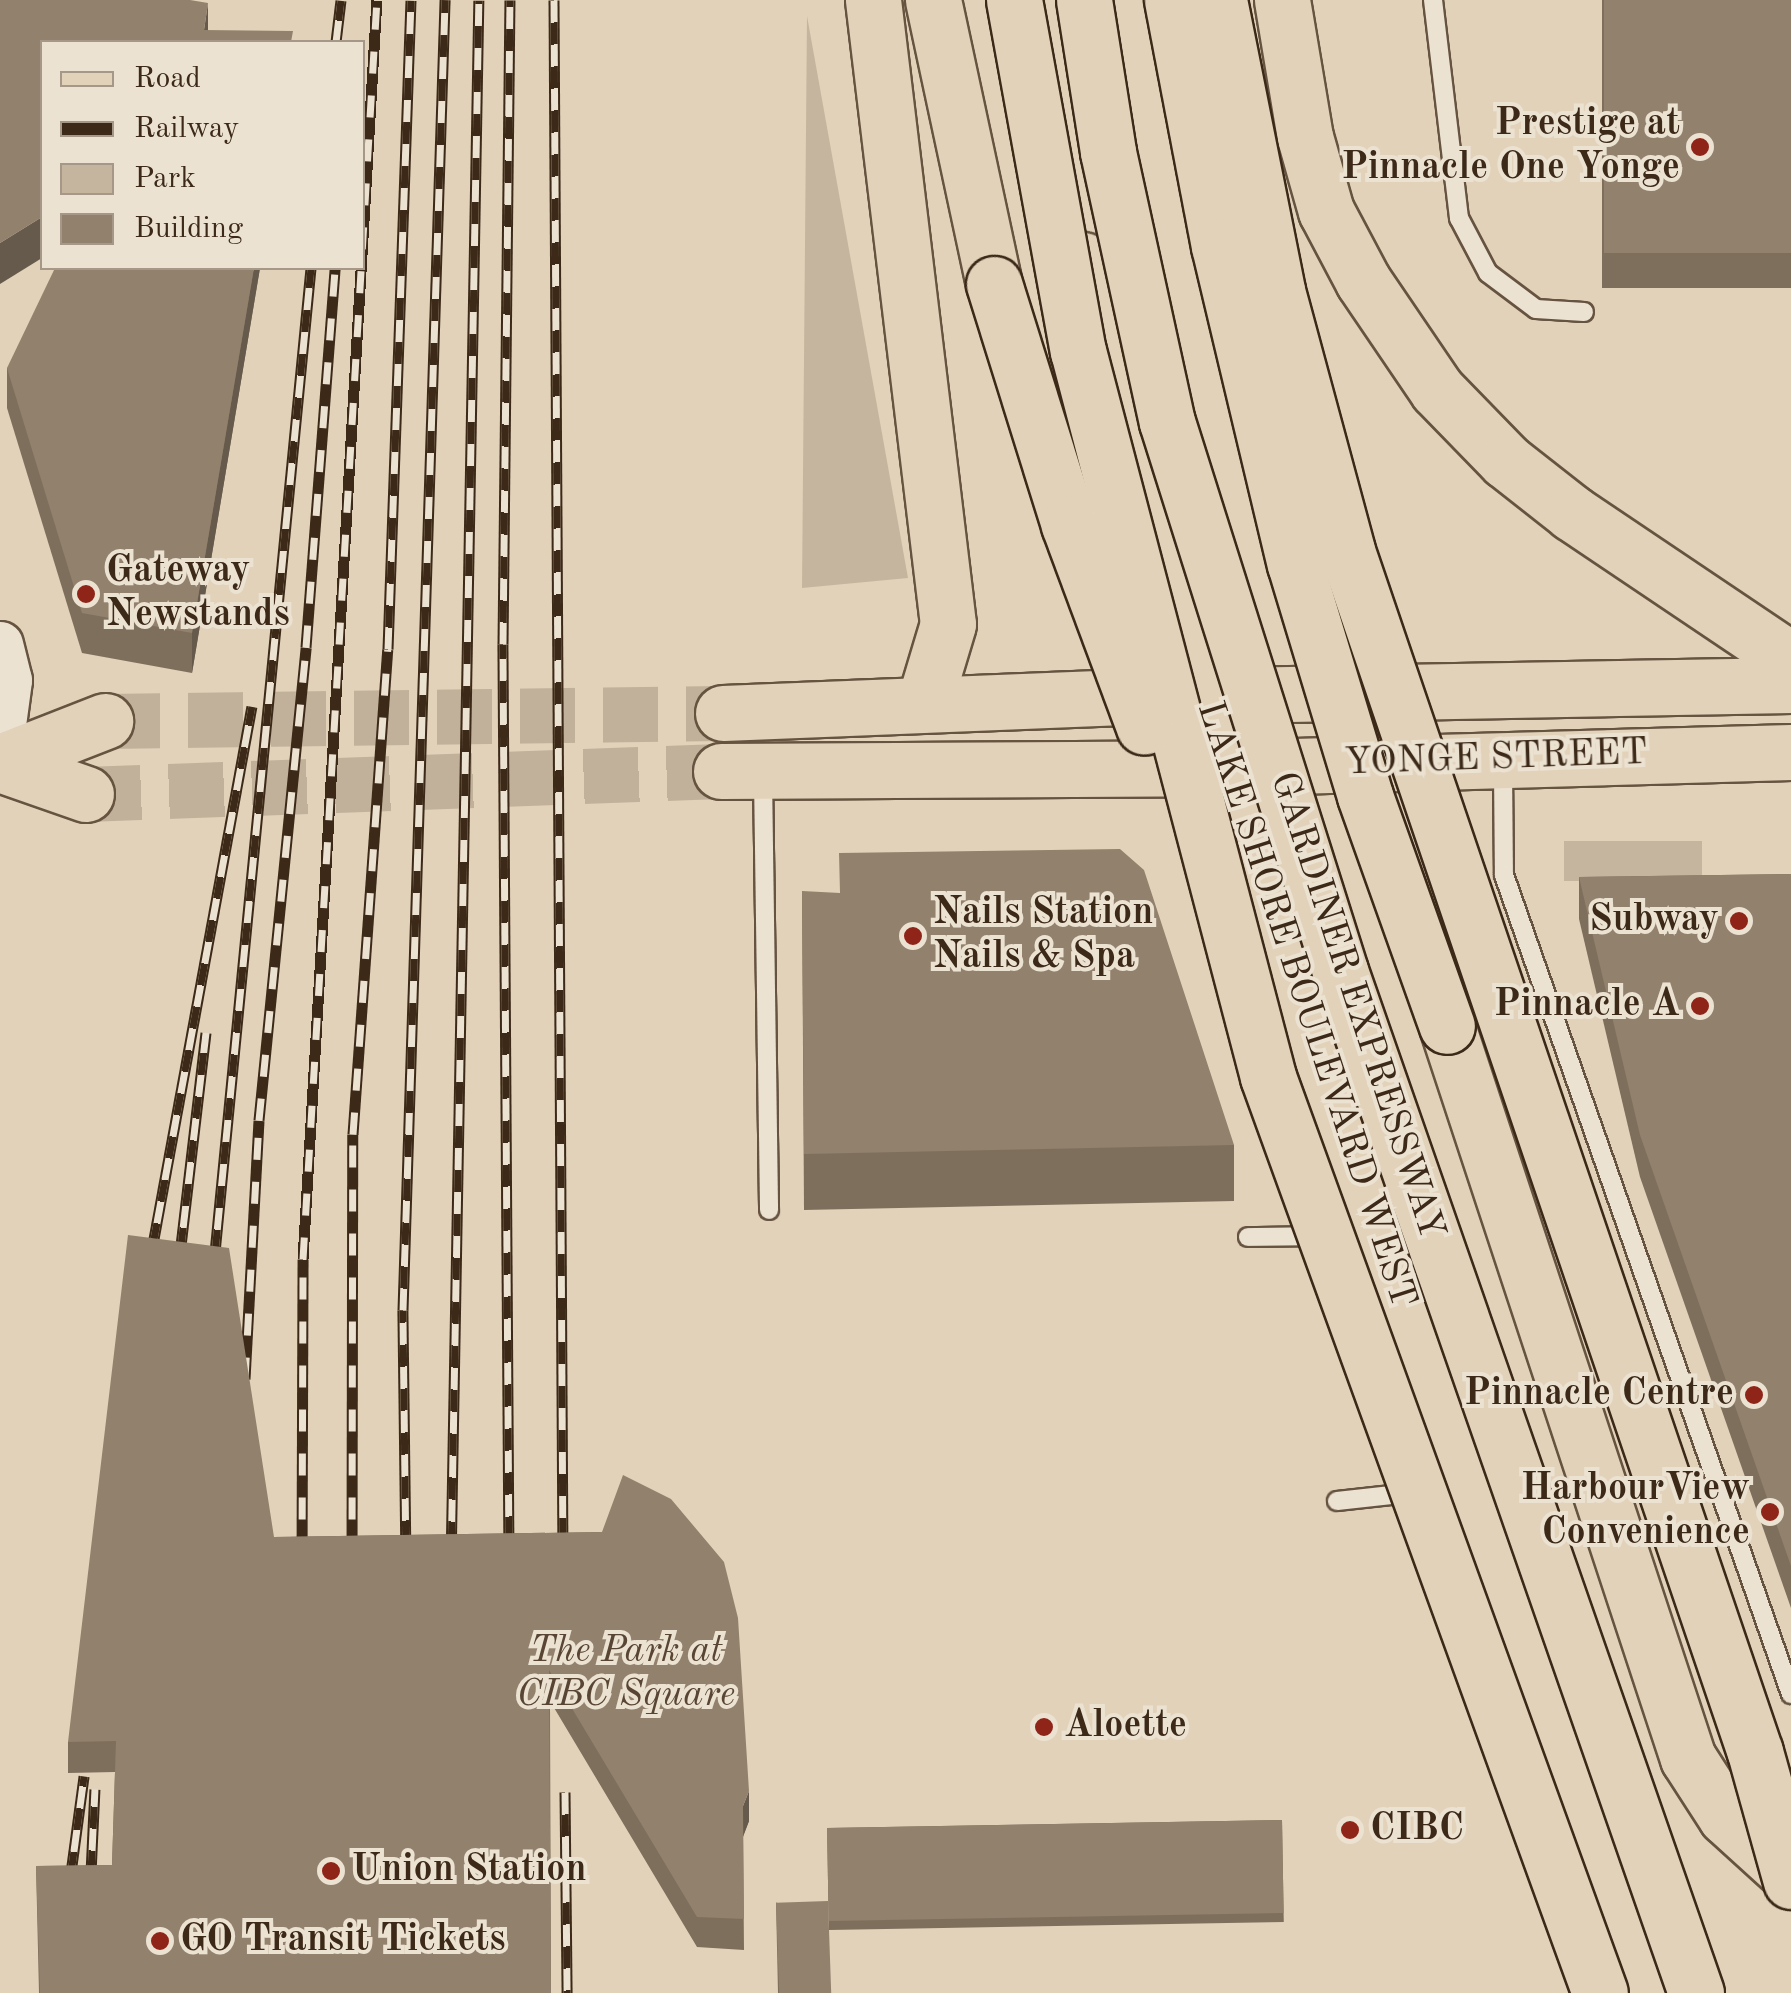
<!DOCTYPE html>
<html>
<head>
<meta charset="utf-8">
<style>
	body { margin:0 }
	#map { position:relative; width:1791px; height:1993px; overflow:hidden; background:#e2d2ba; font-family:"Old Standard TT",serif }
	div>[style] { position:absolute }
	.green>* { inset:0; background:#c6b59e; transform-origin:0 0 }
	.primary-tunnel>* { height:55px; margin-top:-27.5px; transform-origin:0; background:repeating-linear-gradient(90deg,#c1b09a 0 55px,transparent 0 83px) }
	.roads { filter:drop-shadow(2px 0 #665340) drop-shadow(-2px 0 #665340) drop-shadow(0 2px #665340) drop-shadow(0 -2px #665340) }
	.service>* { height:18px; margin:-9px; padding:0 9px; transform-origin:9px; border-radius:9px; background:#ece2d2 }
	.tertiary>* { height:45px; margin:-22.5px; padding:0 22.5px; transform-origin:22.5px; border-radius:22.5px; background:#ece2d2 }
	.primary>* { height:55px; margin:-27.5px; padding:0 27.5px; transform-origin:27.5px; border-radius:27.5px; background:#e2d2ba }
	.trunk>* { height:55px; margin:-27.5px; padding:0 27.5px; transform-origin:27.5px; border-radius:27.5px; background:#e2d2ba }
	.motorway>* { height:55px; margin:-27.5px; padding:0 27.5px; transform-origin:27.5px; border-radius:27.5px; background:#e2d2ba }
	.rail>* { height:11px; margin-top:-5.5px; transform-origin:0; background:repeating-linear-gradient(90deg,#ece2d2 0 22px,#3c2918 0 44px); box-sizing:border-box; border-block:2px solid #3c2918 }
	.bridges { filter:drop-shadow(2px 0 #3c2918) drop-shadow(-2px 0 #3c2918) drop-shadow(0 2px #3c2918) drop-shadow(0 -2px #3c2918) }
	.motorway-bridge>* { height:55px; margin:-27.5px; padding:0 27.5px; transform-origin:27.5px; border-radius:27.5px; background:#e2d2ba }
	.wall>* { inset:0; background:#7e6f5d; transform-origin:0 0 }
	.shaded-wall>* { inset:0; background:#665a4c }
	.building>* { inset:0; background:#92816c; transform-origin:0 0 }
	.dots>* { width:28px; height:28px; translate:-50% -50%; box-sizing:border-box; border:5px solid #ece2d2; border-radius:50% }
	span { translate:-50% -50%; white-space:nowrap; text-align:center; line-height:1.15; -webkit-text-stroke:8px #ece2d2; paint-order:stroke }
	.poi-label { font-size:38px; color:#3c2918; font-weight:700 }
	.right { translate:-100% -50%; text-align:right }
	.left { translate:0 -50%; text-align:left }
	.street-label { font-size:38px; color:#3c2918 }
	.park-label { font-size:38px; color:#584533; font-style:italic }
	.legend { position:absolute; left:40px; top:40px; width:325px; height:230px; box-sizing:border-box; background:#ece2d2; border:2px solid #a69888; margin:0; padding:12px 18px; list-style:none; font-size:30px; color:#3c2918 }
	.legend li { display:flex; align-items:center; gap:20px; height:50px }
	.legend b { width:50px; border:2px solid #a69888 }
</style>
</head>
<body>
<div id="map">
	<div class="green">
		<i style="clip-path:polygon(807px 16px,908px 578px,802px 588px)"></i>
		<i style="left:1702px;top:841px;width:40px;height:138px;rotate:90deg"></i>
	</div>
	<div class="primary-tunnel">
		<i style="left:105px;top:721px;width:618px;rotate:-0.74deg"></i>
		<i style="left:86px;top:794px;width:635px;rotate:-2.07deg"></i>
	</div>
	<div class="roads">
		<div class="service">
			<i style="left:1433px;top:0;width:220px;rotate:83.2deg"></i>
			<i style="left:1459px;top:218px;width:62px;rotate:62.2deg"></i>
			<i style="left:1488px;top:273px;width:60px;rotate:36.9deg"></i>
			<i style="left:1536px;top:309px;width:48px;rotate:3.6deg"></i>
			<i style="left:1503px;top:768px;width:107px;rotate:89.5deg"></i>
			<i style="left:1504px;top:875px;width:868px;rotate:70.69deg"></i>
			<i style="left:763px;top:776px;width:434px;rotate:89.2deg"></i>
			<i style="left:1248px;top:1237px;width:69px;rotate:-0.8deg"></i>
			<i style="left:1337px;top:1501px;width:73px;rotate:-6.3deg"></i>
		</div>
		<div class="tertiary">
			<i style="left:0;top:644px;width:37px;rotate:76deg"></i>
			<i style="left:9px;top:680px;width:68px;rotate:97.7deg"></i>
		</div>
		<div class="primary">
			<i style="left:723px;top:713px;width:400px;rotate:-2.3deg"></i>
			<i style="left:1123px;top:697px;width:668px;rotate:-1.03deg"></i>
			<i style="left:0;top:762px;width:113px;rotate:-21.3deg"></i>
			<i style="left:0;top:764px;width:91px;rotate:19.2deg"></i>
			<i style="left:721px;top:771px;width:501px;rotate:-0.34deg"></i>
			<i style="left:1222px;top:768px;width:569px;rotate:-1.61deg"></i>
		</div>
		<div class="trunk">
			<i style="left:1282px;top:0;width:139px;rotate:80.5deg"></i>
			<i style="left:1305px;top:137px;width:77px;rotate:74.2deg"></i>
			<i style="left:1326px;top:211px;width:79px;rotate:62.1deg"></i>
			<i style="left:1363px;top:281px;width:132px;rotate:55.8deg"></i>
			<i style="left:1437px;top:390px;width:99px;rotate:45.8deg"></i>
			<i style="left:1506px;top:461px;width:84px;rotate:38.2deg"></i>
			<i style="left:1572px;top:513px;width:264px;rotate:33.9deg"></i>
			<i style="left:1083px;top:260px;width:585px;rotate:74.44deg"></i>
			<i style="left:1240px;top:824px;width:1239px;rotate:70.67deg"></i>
		</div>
		<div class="motorway">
			<i style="left:873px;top:0;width:628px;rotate:83.15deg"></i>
			<i style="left:948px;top:624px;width:84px;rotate:106.7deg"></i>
			<i style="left:933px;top:0;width:290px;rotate:77.9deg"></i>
			<i style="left:1447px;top:1026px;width:771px;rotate:71.78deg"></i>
			<i style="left:1688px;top:1758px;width:70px;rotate:57.2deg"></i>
			<i style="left:1726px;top:1817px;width:88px;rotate:42.2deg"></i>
		</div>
	</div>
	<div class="rail">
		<i style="left:554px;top:0;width:1560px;rotate:89.67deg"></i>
		<i style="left:336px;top:42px;width:42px;rotate:-83.2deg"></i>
		<i style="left:149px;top:1266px;width:569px;rotate:-79.58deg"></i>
		<i style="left:178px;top:1271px;width:240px;rotate:-83.3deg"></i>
		<i style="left:213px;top:1273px;width:1010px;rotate:-84.43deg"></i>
		<i style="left:245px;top:1379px;width:259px;rotate:-86.9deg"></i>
		<i style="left:259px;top:1120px;width:475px;rotate:-84.3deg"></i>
		<i style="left:306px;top:647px;width:380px;rotate:-85.6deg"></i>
		<i style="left:509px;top:1560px;width:916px;rotate:-90.38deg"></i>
		<i style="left:503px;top:644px;width:644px;rotate:-89.38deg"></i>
		<i style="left:302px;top:1563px;width:304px;rotate:-89.8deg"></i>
		<i style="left:303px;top:1259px;width:1261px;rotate:-86.64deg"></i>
		<i style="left:352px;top:1563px;width:429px;rotate:-89.9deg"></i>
		<i style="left:353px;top:1134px;width:486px;rotate:-85.9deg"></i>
		<i style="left:388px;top:649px;width:649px;rotate:-87.97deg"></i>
		<i style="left:406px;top:1564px;width:254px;rotate:-90.7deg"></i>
		<i style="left:403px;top:1310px;width:1311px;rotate:-88.16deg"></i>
		<i style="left:451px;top:1565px;width:1565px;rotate:-88.98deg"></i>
		<i style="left:565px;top:1792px;width:201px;rotate:89.4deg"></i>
		<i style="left:90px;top:1894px;width:105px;rotate:-87.3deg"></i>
		<i style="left:68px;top:1895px;width:120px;rotate:-82.3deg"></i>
	</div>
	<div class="bridges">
		<div class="motorway-bridge">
			<i style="left:1014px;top:0;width:357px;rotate:79.7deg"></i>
			<i style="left:1078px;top:351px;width:750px;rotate:75.33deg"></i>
			<i style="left:1268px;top:1077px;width:974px;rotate:70.08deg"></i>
			<i style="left:1084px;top:0;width:154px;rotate:81deg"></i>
			<i style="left:1108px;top:152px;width:276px;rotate:77.7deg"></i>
			<i style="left:1167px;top:422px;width:576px;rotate:72.51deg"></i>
			<i style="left:1340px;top:971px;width:1082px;rotate:70.79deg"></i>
			<i style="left:1172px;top:0;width:250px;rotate:79.2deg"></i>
			<i style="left:1219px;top:246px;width:327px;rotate:76.6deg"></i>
			<i style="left:1295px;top:564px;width:242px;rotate:73.2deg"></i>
			<i style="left:1365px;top:796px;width:244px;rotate:70.4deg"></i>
			<i style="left:1219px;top:0;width:297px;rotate:78.7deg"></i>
			<i style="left:1277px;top:291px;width:269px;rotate:74.9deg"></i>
			<i style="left:1347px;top:551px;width:1268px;rotate:71.24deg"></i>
			<i style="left:1755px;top:1752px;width:134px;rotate:74.4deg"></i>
			<i style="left:994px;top:284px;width:252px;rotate:72.7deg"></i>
			<i style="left:1069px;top:525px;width:215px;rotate:69.6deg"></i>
		</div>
	</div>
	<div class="wall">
		<i style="left:1602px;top:0;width:189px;height:288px"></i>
		<i style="clip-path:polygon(260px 268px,192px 673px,82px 653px,7px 408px,7px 368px)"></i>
		<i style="clip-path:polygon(1791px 874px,1791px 1608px,1640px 1177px,1579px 919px,1579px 877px)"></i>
		<i style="clip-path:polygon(802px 891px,1234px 1145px,1234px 1201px,804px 1210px)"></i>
		<i style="clip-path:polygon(602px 1532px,749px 1821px,743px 1836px,744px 1950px,697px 1947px,550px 1701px,551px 1993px,39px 1993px,36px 1866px,112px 1865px,115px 1772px,68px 1773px,68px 1742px,274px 1537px)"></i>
		<i style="left:1282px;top:1820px;width:102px;height:455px;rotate:89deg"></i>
		<i style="clip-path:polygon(776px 1902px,831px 1993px,778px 1993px)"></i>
	</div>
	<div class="shaded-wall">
		<i style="clip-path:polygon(208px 3px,208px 42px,204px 30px)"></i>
		<i style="clip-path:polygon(42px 217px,42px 258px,0 284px,0 243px)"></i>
		<i style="clip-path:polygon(254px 268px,260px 268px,192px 673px,192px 633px)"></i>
		<i style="clip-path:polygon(749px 1791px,749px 1821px,743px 1837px,743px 1806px)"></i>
	</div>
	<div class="building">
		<i style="clip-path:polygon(0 0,190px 0,208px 3px,204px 30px,293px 31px,291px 42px,42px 42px,42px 217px,0 243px)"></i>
		<i style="left:1604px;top:0;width:187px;height:253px"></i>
		<i style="clip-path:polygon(55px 268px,254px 268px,192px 633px,82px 613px,7px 368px)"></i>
		<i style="clip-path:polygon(1120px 849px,1144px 870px,1234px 1145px,804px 1154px,802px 891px,840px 893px,839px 853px)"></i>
		<i style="clip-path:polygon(1791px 874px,1791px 1566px,1640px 1135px,1579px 877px)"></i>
		<i style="clip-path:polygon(128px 1235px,229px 1248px,274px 1537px,602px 1532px,623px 1475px,671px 1499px,724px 1562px,738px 1618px,749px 1791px,743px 1806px,744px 1919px,697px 1917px,549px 1670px,551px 1993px,40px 1993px,36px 1866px,112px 1865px,116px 1741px,68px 1742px)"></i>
		<i style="left:1282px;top:1820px;width:93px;height:455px;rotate:89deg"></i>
		<i style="left:828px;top:1901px;width:92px;height:52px;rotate:88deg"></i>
	</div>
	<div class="dots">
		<i style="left:1700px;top:147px;background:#8f2418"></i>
		<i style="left:86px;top:594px;background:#8f2418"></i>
		<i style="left:1739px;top:921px;background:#8f2418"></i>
		<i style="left:913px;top:936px;background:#8f2418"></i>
		<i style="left:1700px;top:1006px;background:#8f2418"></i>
		<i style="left:1754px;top:1395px;background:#8f2418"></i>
		<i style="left:1770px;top:1512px;background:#8f2418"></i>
		<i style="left:1044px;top:1727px;background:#8f2418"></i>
		<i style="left:1350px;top:1830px;background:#8f2418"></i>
		<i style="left:331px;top:1871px;background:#8f2418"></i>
		<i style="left:160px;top:1941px;background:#8f2418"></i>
	</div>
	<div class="poi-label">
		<span class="right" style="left:1680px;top:147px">Prestige at<br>Pinnacle One Yonge</span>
		<span class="left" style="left:106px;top:594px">Gateway<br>Newstands</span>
		<span class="left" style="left:933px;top:936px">Nails Station<br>Nails &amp; Spa</span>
		<span class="right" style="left:1719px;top:921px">Subway</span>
		<span class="right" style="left:1680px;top:1006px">Pinnacle A</span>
		<span class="right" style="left:1734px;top:1395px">Pinnacle Centre</span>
		<span class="right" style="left:1750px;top:1512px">HarbourView<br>Convenience</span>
		<span class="left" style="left:1064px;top:1727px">Aloette</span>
		<span class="left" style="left:1370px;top:1830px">CIBC</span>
		<span class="left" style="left:351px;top:1871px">Union Station</span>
		<span class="left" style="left:180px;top:1941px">GO Transit Tickets</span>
	</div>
	<div class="street-label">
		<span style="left:1496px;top:759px;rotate:-2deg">YONGE STREET</span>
		<span style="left:1305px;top:1005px;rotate:72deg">LAKE SHORE BOULEVARD WEST</span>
		<span style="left:1356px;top:1006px;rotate:72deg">GARDINER EXPRESSWAY</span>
	</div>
	<div class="park-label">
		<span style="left:626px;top:1674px">The Park at<br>CIBC Square</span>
	</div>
	<ul class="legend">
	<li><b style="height:12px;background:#e2d2ba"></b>Road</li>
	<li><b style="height:12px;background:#3c2918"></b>Railway</li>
	<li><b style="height:28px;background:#c6b59e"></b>Park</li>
	<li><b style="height:28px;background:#92816c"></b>Building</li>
	</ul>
</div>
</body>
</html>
